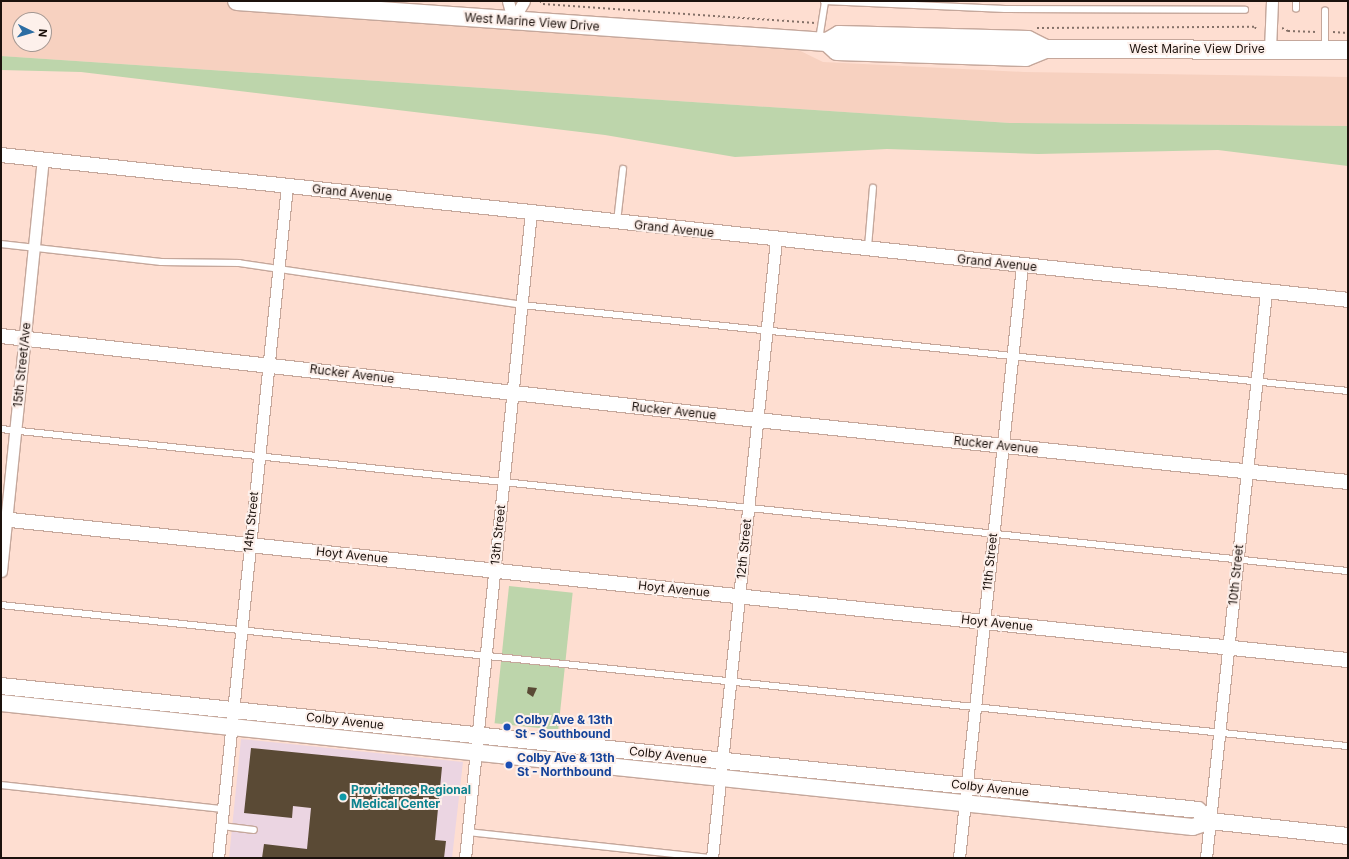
<!DOCTYPE html>
<html>
<head>
<meta charset="utf-8">
<style>
	body { margin:0 }
	#map { position:relative; width:1349px; height:859px; overflow:hidden; background:#feded1; font-family:Inter,sans-serif }
	div>[style] { position:absolute }
	.built>* { inset:0; background:#f7d1c0 }
	.medical>* { inset:0; background:#ebd5e2 }
	.green>* { inset:0; background:#bdd5ab; transform-origin:0 0 }
	.building>* { inset:0; background:#5a4a35 }
	.path>* { height:2px; margin-top:-1px; transform-origin:0; background:repeating-linear-gradient(90deg,#857168 0 2px,transparent 0 5px) }
	.roads { filter:drop-shadow(1px 0 #c5a79b) drop-shadow(-1px 0 #c5a79b) drop-shadow(0 1px #c5a79b) drop-shadow(0 -1px #c5a79b) }
	.service>* { height:5.5px; margin:-2.75px; padding:0 2.75px; transform-origin:2.75px; border-radius:2.75px; background:#fff }
	.minor>* { height:11px; margin:-5.5px; padding:0 5.5px; transform-origin:5.5px; border-radius:5.5px; background:#fff }
	.tertiary>* { height:14px; margin:-7px; padding:0 7px; transform-origin:7px; border-radius:7px; background:#fff }
	.secondary>* { height:16px; margin:-8px; padding:0 8px; transform-origin:8px; border-radius:8px; background:#fff }
	.primary>* { height:18px; margin:-9px; padding:0 9px; transform-origin:9px; border-radius:9px; background:#fff }
	.dots>* { width:11px; height:11px; translate:-50% -50%; box-sizing:border-box; border:2px solid #fdf0eb; border-radius:50% }
	span { translate:-50% -50%; white-space:nowrap; text-align:center; line-height:1.15; -webkit-text-stroke:4px #fdf0eb; paint-order:stroke }
	.street-label { font-size:12px; color:#1c120d }
	.transit-label { font-size:12px; color:#164399; font-weight:700 }
	.left { translate:0 -50%; text-align:left }
	.culture-label { font-size:12px; color:#0d838f; font-weight:700 }
	.frame { position:absolute; inset:0; border:2px solid #1c120d; pointer-events:none }
	.north { position:absolute; left:12px; top:12px; width:40px; height:40px; box-sizing:border-box; background:#fdf0eb; border:1px solid #a39792; border-radius:50%; rotate:95deg; font-size:11px; font-weight:700; line-height:16px; text-align:center; color:#1c120d }
	.north::after { content:''; display:block; margin:auto; width:14px; height:18px; background:#2c6da3; clip-path:polygon(50% 0,100% 100%,50% 72%,0 100%) }
</style>
</head>
<body>
<div id="map">
	<div class="built">
		<i style="clip-path:polygon(evenodd,1px 1px,237px 1px,778px 40px,823px 62px,1024px 72px,1348px 77px,1348px 126px,1010px 123px,1px 56px,1px 1px,20px 20px,44px 20px,44px 44px,20px 44px,20px 20px)"></i>
	</div>
	<div class="medical">
		<i style="clip-path:polygon(241px 739px,463px 762px,452px 858px,229px 858px)"></i>
	</div>
	<div class="green">
		<i style="clip-path:polygon(1px 56px,1010px 123px,1348px 126px,1348px 166px,1218px 150px,1038px 154px,887px 149px,735px 157px,605px 135px,81px 72px,1px 70px)"></i>
		<i style="left:509px;top:586px;width:64px;height:138px;rotate:6deg"></i>
	</div>
	<div class="building">
		<i style="clip-path:polygon(528px 687px,537px 688px,533px 697px,527px 693px)"></i>
		<i style="clip-path:polygon(251px 748px,442px 767px,435px 840px,446px 841px,444px 858px,262px 858px,264px 844px,307px 849px,311px 808px,293px 806px,292px 818px,244px 813px)"></i>
	</div>
	<div class="path">
		<i style="left:540px;top:1px;width:4px;rotate:45deg"></i>
		<i style="left:543px;top:4px;width:273px;rotate:4deg"></i>
		<i style="left:1037px;top:28px;width:218px;rotate:-0.3deg"></i>
		<i style="left:1255px;top:27px;width:4px;rotate:63deg"></i>
		<i style="left:1282px;top:28px;width:7px;rotate:27deg"></i>
		<i style="left:1288px;top:31px;width:29px;rotate:2deg"></i>
		<i style="left:1333px;top:32px;width:15px;rotate:4deg"></i>
	</div>
	<div class="roads">
		<div class="service">
			<i style="left:824px;top:1px;width:181px;rotate:2.5deg"></i>
			<i style="left:1005px;top:9px;width:240px;rotate:0.2deg"></i>
			<i style="left:1296px;top:9px;width:8px;rotate:-90deg"></i>
			<i style="left:819px;top:40px;width:39px;rotate:-81deg"></i>
			<i style="left:1325px;top:47px;width:36px;rotate:-90deg"></i>
			<i style="left:617px;top:222px;width:53px;rotate:-83.5deg"></i>
			<i style="left:1px;top:244px;width:161px;rotate:6.4deg"></i>
			<i style="left:161px;top:262px;width:78px;rotate:0.7deg"></i>
			<i style="left:239px;top:263px;width:286px;rotate:8.4deg"></i>
			<i style="left:522px;top:305px;width:830px;rotate:5.94deg"></i>
			<i style="left:868px;top:247px;width:59px;rotate:-85.2deg"></i>
			<i style="left:1px;top:429px;width:1354px;rotate:6.02deg"></i>
			<i style="left:1px;top:605px;width:1354px;rotate:5.98deg"></i>
			<i style="left:1px;top:785px;width:223px;rotate:6.2deg"></i>
			<i style="left:222px;top:826px;width:32px;rotate:7deg"></i>
			<i style="left:468px;top:832px;width:245px;rotate:6.1deg"></i>
		</div>
		<div class="minor">
			<i style="left:508px;top:1px;width:20px;rotate:75deg"></i>
			<i style="left:513px;top:20px;width:22px;rotate:-60deg"></i>
			<i style="left:1270px;top:49px;width:48px;rotate:-87.6deg"></i>
			<i style="left:1px;top:571px;width:413px;rotate:-84.2deg"></i>
			<i style="left:218px;top:858px;width:676px;rotate:-84.14deg"></i>
			<i style="left:465px;top:858px;width:649px;rotate:-84.17deg"></i>
			<i style="left:712px;top:858px;width:621px;rotate:-84.09deg"></i>
			<i style="left:959px;top:858px;width:595px;rotate:-83.93deg"></i>
			<i style="left:1206px;top:858px;width:569px;rotate:-83.95deg"></i>
		</div>
		<div class="tertiary">
			<i style="left:1px;top:155px;width:1355px;rotate:6.14deg"></i>
			<i style="left:1px;top:336px;width:761px;rotate:6.34deg"></i>
			<i style="left:757px;top:420px;width:594px;rotate:5.99deg"></i>
			<i style="left:1px;top:519px;width:1354px;rotate:5.98deg"></i>
		</div>
		<div class="secondary">
			<i style="left:1px;top:686px;width:1203px;rotate:5.91deg"></i>
			<i style="left:1198px;top:810px;width:16px;rotate:43deg"></i>
			<i style="left:1px;top:703px;width:1198px;rotate:5.94deg"></i>
			<i style="left:1193px;top:827px;width:18px;rotate:-19deg"></i>
			<i style="left:1210px;top:821px;width:139px;rotate:6.2deg"></i>
		</div>
		<div class="primary">
			<i style="left:237px;top:1px;width:591px;rotate:3.98deg"></i>
			<i style="left:827px;top:42px;width:14px;rotate:-30deg"></i>
			<i style="left:839px;top:35px;width:189px;rotate:1.5deg"></i>
			<i style="left:1028px;top:40px;width:20px;rotate:27deg"></i>
			<i style="left:827px;top:42px;width:13px;rotate:42deg"></i>
			<i style="left:837px;top:51px;width:189px;rotate:1.8deg"></i>
			<i style="left:1026px;top:57px;width:22px;rotate:-22deg"></i>
			<i style="left:1046px;top:49px;width:302px;rotate:0.2deg"></i>
		</div>
	</div>
	<div class="dots">
		<i style="left:507px;top:727px;background:#1a4fb4"></i>
		<i style="left:509px;top:765px;background:#1a4fb4"></i>
		<i style="left:343px;top:797px;background:#0f9aa8"></i>
	</div>
	<div class="street-label">
		<span style="left:532px;top:22px;rotate:4deg">West Marine View Drive</span>
		<span style="left:1197px;top:49px">West Marine View Drive</span>
		<span style="left:352px;top:193px;rotate:6deg">Grand Avenue</span>
		<span style="left:674px;top:229px;rotate:6deg">Grand Avenue</span>
		<span style="left:997px;top:263px;rotate:6deg">Grand Avenue</span>
		<span style="left:22px;top:365px;rotate:-84deg">15th Street/Ave</span>
		<span style="left:352px;top:374px;rotate:7deg">Rucker Avenue</span>
		<span style="left:674px;top:411px;rotate:6deg">Rucker Avenue</span>
		<span style="left:996px;top:445px;rotate:6deg">Rucker Avenue</span>
		<span style="left:251px;top:522px;rotate:-84deg">14th Street</span>
		<span style="left:498px;top:535px;rotate:-84deg">13th Street</span>
		<span style="left:744px;top:549px;rotate:-84deg">12th Street</span>
		<span style="left:352px;top:555px;rotate:6deg">Hoyt Avenue</span>
		<span style="left:990px;top:562px;rotate:-84deg">11th Street</span>
		<span style="left:1236px;top:575px;rotate:-84deg">10th Street</span>
		<span style="left:674px;top:589px;rotate:6deg">Hoyt Avenue</span>
		<span style="left:997px;top:623px;rotate:6deg">Hoyt Avenue</span>
		<span style="left:345px;top:721px;rotate:6deg">Colby Avenue</span>
		<span style="left:668px;top:755px;rotate:6deg">Colby Avenue</span>
		<span style="left:990px;top:788px;rotate:6deg">Colby Avenue</span>
	</div>
	<div class="transit-label">
		<span class="left" style="left:515px;top:727px">Colby Ave &amp; 13th<br>St - Southbound</span>
		<span class="left" style="left:517px;top:765px">Colby Ave &amp; 13th<br>St - Northbound</span>
	</div>
	<div class="culture-label">
		<span class="left" style="left:351px;top:797px">Providence Regional<br>Medical Center</span>
	</div>
	<div class="frame"></div>
	<div class="north">N</div>
</div>
</body>
</html>
